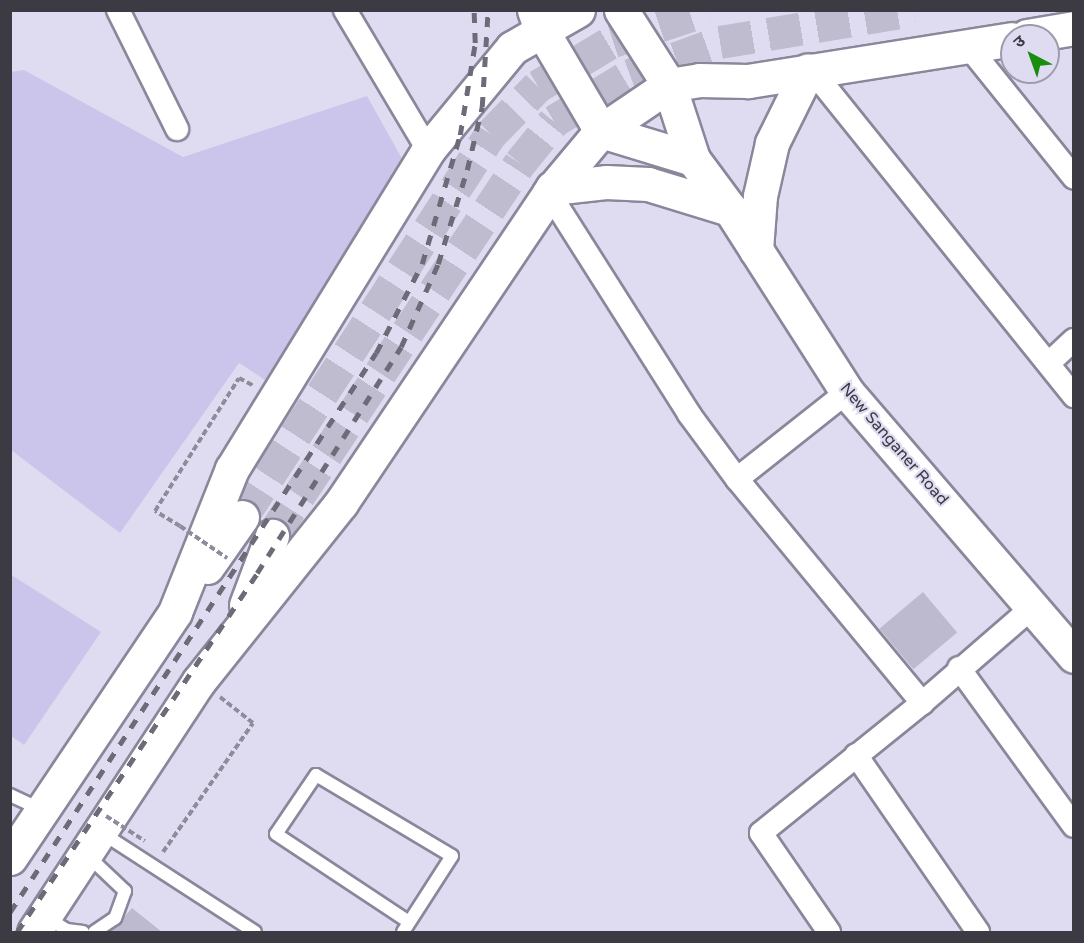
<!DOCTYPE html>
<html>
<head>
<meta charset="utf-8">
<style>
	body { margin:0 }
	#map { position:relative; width:1084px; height:943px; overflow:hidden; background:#dfdcf1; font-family:"Varela Round","Noto Sans Devanagari",sans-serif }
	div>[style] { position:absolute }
	.green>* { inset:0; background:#cbc5eb }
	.building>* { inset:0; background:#bdbacf; transform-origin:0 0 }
	.primary-tunnel>* { height:33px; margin-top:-16.5px; transform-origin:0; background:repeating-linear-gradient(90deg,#bebcce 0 33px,transparent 0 49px) }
	.path>* { height:4px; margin-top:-2px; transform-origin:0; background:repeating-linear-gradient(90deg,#8e8b9a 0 6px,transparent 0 9px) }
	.roads { filter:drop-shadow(2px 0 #8a879b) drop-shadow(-2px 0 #8a879b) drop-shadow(0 2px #8a879b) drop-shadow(0 -2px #8a879b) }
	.lane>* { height:12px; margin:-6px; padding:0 6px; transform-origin:6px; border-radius:6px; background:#fff }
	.street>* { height:22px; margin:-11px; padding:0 11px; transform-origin:11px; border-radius:11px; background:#fff }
	.secondary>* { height:33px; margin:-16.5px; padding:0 16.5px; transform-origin:16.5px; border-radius:16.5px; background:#fff }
	.primary>* { height:33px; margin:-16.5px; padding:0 16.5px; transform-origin:16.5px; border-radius:16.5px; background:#fff }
	.rail>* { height:4.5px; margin-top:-2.25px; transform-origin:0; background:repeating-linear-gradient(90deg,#6e6b78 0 10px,transparent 0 20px) }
	.path-bridge>* { height:4px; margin-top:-2px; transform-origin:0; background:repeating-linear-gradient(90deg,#8e8b9a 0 6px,transparent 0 9px) }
	span { translate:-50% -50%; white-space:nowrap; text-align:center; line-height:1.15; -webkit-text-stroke:4.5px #dfdcf1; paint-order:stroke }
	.street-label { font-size:16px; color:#3c3a43 }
	.frame { position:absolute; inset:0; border:12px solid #3c3a43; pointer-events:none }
	.north { position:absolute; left:1000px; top:24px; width:60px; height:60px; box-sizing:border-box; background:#dfdcf1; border:2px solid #9e9bab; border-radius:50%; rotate:319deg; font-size:16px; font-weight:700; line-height:24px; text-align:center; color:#3c3a43 }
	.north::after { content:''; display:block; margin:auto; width:21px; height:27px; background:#1a8c10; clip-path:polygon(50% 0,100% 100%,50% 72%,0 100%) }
</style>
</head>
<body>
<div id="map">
	<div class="green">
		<i style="clip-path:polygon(24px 70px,183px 157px,367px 96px,404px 162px,265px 380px,239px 363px,120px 533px,11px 450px,10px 72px)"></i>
		<i style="clip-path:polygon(10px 574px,101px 632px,24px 745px,11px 736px)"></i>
	</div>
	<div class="building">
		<i style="left:923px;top:592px;width:53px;height:57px;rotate:50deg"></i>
		<i style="clip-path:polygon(132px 908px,162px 932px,111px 932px)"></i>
	</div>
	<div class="primary-tunnel">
		<i style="left:242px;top:517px;width:457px;rotate:-57deg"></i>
		<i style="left:491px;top:134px;width:67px;rotate:-45.6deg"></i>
		<i style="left:538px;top:86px;width:87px;rotate:-31deg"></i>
		<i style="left:613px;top:41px;width:98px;rotate:-18.4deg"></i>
		<i style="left:272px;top:536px;width:448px;rotate:-56.4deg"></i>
		<i style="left:520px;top:163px;width:54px;rotate:-51deg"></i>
		<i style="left:554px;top:121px;width:89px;rotate:-31.2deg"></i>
		<i style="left:630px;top:75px;width:96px;rotate:-20.1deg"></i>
		<i style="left:720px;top:42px;width:196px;rotate:-9.4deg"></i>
	</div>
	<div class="path">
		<i style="left:180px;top:526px;width:29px;rotate:-149deg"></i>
		<i style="left:155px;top:511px;width:157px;rotate:-57.7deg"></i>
		<i style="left:239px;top:378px;width:17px;rotate:28deg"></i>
		<i style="left:163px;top:852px;width:157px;rotate:-55.1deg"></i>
		<i style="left:253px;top:723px;width:42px;rotate:-141.8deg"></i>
	</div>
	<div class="roads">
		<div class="lane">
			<i style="left:10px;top:795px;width:35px;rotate:25deg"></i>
			<i style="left:102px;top:833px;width:182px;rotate:32.9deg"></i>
			<i style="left:88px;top:856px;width:51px;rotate:43.4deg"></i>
			<i style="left:125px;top:891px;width:29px;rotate:110deg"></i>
			<i style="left:115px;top:918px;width:25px;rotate:146deg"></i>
			<i style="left:46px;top:917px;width:25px;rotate:32deg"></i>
			<i style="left:67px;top:930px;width:16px;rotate:7deg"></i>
			<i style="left:403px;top:932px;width:90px;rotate:-57.2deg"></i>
			<i style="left:452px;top:856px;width:158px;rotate:-149.2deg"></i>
			<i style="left:316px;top:775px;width:71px;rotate:124.1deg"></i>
			<i style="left:276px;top:834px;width:159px;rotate:33.5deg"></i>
		</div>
		<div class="street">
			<i style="left:118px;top:10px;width:133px;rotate:63.6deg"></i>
			<i style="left:345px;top:10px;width:163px;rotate:59.3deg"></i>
			<i style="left:968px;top:46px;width:169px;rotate:51.2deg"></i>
			<i style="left:811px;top:69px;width:420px;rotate:51.2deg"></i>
			<i style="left:549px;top:193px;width:262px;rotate:57.6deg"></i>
			<i style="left:689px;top:414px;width:81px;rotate:53.6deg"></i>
			<i style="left:737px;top:479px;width:291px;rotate:50.4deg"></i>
			<i style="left:1049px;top:363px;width:34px;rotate:-43deg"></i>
			<i style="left:737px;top:479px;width:140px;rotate:-38.3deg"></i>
			<i style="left:959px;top:668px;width:195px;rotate:54deg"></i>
			<i style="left:856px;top:755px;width:215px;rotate:55.4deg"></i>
			<i style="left:829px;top:932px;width:120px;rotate:-124.5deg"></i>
			<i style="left:761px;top:833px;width:207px;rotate:-38.9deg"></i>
			<i style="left:922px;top:703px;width:147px;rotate:-40.9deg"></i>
		</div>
		<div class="secondary">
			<i style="left:534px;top:10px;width:20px;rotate:70deg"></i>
			<i style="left:541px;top:29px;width:118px;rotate:59.5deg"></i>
			<i style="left:601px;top:131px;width:96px;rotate:16.9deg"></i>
			<i style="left:621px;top:10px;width:89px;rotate:57.4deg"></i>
			<i style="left:669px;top:85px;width:78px;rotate:72deg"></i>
			<i style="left:693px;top:159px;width:62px;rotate:53.5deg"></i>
			<i style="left:730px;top:209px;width:217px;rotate:57.4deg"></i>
			<i style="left:847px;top:392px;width:348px;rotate:49.3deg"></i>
		</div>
		<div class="primary">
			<i style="left:1027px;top:36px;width:48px;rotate:-9.7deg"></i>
			<i style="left:552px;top:188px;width:54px;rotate:-6.3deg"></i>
			<i style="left:606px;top:182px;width:42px;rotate:2.7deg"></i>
			<i style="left:648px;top:184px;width:86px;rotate:17deg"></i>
			<i style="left:756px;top:250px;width:54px;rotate:-85.8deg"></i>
			<i style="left:760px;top:196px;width:54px;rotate:-77.2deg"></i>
			<i style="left:772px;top:143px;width:81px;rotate:-63.7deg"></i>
			<i style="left:207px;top:567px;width:61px;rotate:-55deg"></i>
			<i style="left:246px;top:605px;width:74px;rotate:-69.4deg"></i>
			<i style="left:10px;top:858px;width:296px;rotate:-56.1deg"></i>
			<i style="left:175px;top:612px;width:154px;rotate:-68.3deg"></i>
			<i style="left:232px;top:469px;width:374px;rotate:-58.4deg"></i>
			<i style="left:428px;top:150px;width:132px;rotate:-50.5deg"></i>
			<i style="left:512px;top:48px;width:76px;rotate:-29.9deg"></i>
			<i style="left:34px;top:932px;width:300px;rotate:-56.7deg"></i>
			<i style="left:199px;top:681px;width:228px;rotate:-51.4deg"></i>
			<i style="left:341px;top:503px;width:373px;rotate:-56.1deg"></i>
			<i style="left:549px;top:193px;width:81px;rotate:-50deg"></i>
			<i style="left:601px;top:131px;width:82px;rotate:-34.1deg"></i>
			<i style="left:669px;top:85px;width:30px;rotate:-9deg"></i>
			<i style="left:699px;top:80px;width:49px;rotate:1.2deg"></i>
			<i style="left:748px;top:81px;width:267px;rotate:-9deg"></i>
		</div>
	</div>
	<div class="rail">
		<i style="left:10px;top:912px;width:668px;rotate:-56.79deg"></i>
		<i style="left:376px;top:353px;width:100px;rotate:-62.7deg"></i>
		<i style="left:422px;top:264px;width:134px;rotate:-73.6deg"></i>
		<i style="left:460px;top:135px;width:93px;rotate:-80.7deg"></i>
		<i style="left:475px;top:43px;width:33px;rotate:-92deg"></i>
		<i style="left:17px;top:932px;width:432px;rotate:-56.2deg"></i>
		<i style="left:257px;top:573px;width:268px;rotate:-57.5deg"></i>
		<i style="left:401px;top:347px;width:91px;rotate:-66deg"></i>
		<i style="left:438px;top:264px;width:98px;rotate:-72.9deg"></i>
		<i style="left:467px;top:170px;width:65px;rotate:-76.6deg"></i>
		<i style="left:482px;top:107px;width:97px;rotate:-86.5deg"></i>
	</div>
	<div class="path-bridge">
		<i style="left:180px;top:526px;width:57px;rotate:34.2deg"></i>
		<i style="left:106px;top:816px;width:46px;rotate:32.7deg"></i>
	</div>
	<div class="street-label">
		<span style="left:894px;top:444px;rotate:49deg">New Sanganer Road</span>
	</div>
	<div class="frame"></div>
	<div class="north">उ</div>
</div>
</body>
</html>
